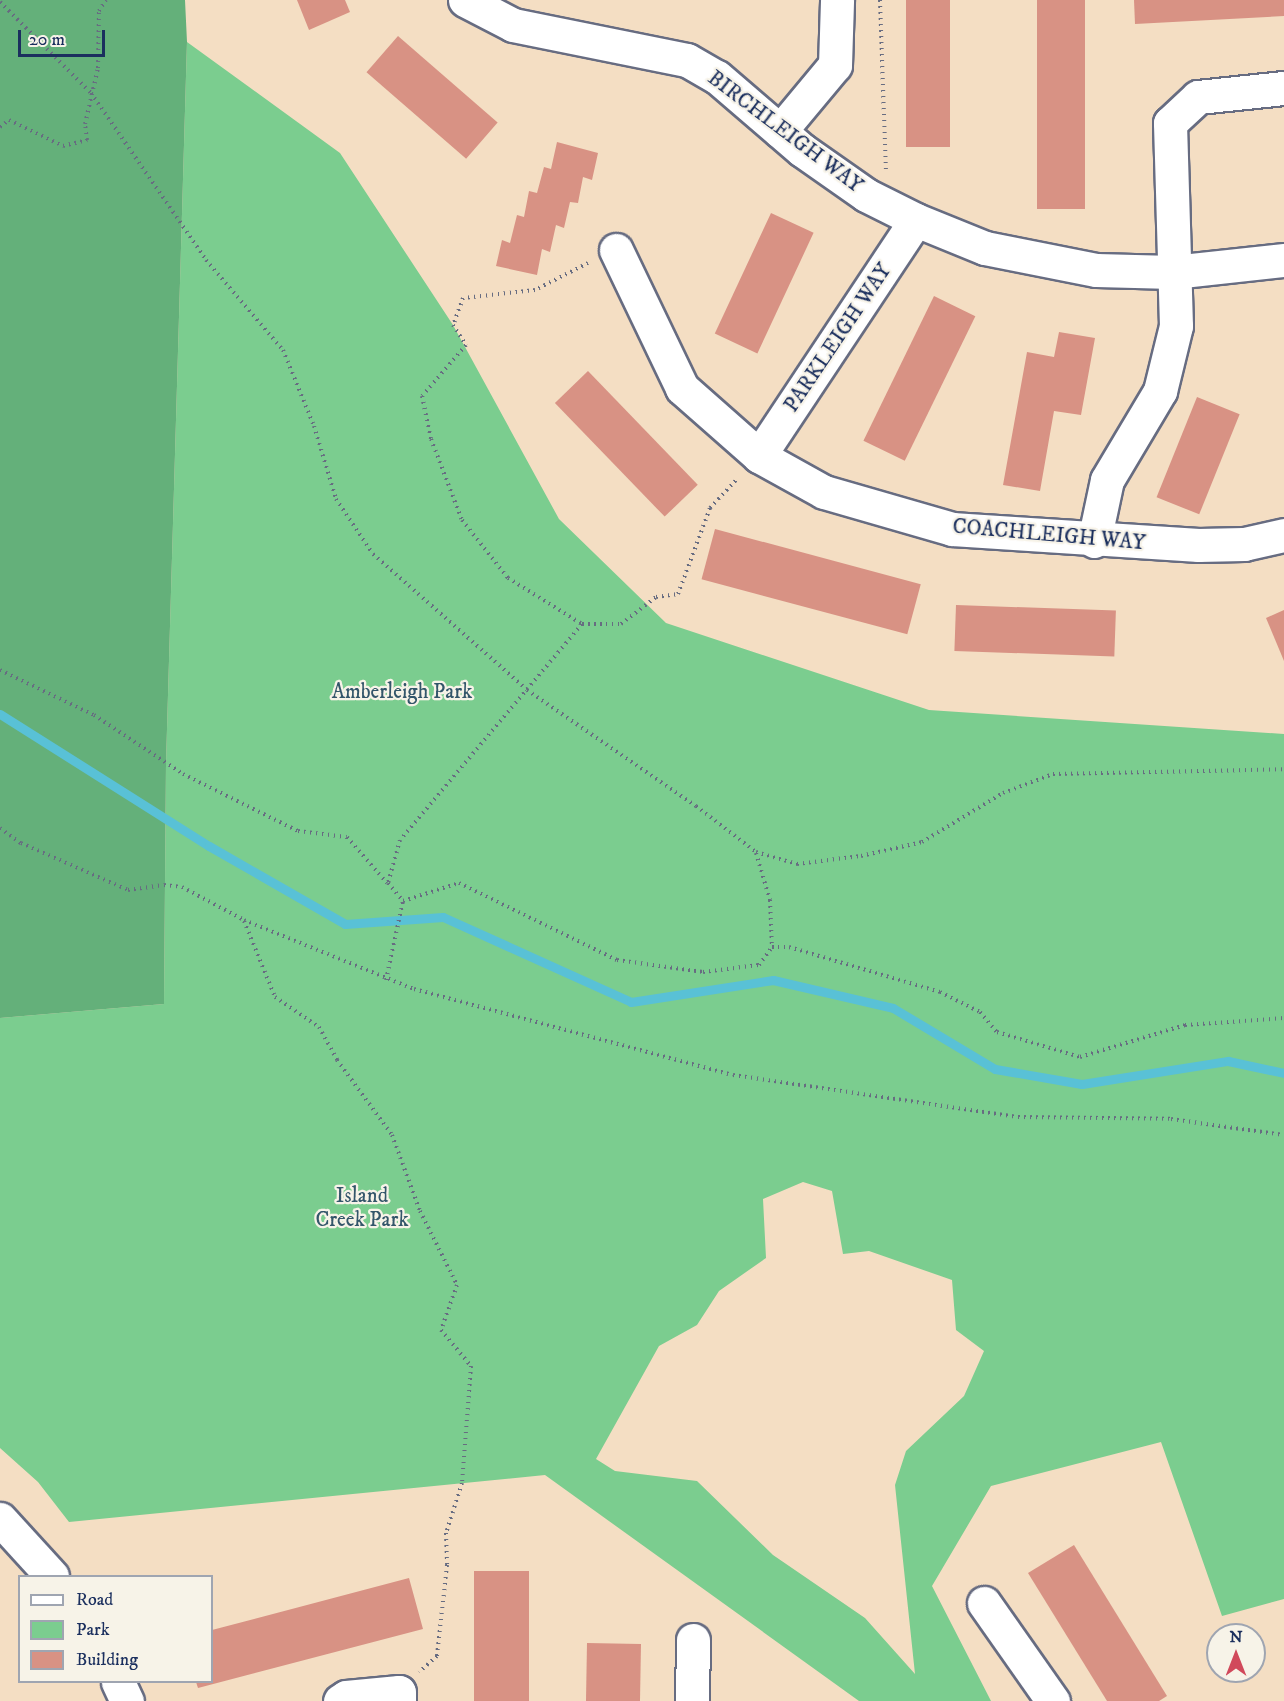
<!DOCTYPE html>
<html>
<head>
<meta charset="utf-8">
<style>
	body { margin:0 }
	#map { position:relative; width:1284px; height:1701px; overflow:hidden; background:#f4dec3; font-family:"IM FELL DW Pica",serif }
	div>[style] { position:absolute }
	.green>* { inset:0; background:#7bcd8f }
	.forest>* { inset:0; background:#64b07a }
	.stream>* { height:9px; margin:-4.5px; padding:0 4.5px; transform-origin:4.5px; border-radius:4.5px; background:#59c1d6 }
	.building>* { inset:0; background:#d89284; transform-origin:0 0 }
	.path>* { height:4px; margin-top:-2px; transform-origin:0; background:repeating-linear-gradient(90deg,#676c81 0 1.5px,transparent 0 6px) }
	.roads { filter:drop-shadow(2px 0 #676c81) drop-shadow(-2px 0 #676c81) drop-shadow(0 2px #676c81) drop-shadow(0 -2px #676c81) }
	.minor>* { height:33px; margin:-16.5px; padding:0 16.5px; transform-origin:16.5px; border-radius:16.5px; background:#fff }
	span { translate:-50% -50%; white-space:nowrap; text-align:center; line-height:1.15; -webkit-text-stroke:4.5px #f7f3e8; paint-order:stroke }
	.street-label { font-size:21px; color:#1b2f5e }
	.park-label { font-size:21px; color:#33566a }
	.legend { position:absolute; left:18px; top:1575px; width:195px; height:108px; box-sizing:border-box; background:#f7f3e8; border:2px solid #9fa5b1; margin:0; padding:8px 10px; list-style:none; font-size:18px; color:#1b2f5e }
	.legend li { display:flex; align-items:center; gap:12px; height:30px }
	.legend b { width:30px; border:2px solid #9fa5b1 }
	.north { position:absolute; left:1206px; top:1623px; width:60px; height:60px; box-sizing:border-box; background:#f7f3e8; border:2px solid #9fa5b1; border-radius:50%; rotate:0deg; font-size:16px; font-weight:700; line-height:24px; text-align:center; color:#1b2f5e }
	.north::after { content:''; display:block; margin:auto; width:21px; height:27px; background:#d1495b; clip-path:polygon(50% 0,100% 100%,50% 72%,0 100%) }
	.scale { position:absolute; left:18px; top:30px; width:87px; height:27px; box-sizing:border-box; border:3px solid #1b2f5e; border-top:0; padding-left:8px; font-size:18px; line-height:21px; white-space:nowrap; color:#1b2f5e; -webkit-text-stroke:4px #f7f3e8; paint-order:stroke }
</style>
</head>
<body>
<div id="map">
	<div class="green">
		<i style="clip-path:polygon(evenodd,187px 42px,340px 153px,453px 325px,559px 519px,666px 623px,929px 710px,1284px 734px,1284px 1599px,1222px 1616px,1161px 1442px,991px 1486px,932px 1586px,991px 1701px,859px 1701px,545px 1475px,69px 1522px,38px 1482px,0 1448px,0 1018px,164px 1004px,166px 764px,187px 42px,803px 1182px,832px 1191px,843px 1254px,869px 1251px,952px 1280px,956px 1330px,984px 1351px,964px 1396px,906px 1451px,895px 1485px,915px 1674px,865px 1618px,773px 1555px,697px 1481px,615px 1471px,596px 1459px,659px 1346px,697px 1325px,719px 1291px,766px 1258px,763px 1199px,803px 1182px)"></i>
	</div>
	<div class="forest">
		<i style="clip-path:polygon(0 0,185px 0,187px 42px,166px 764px,164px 1004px,0 1018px)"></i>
	</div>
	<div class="stream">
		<i style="left:0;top:714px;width:247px;rotate:32.3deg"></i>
		<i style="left:209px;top:846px;width:157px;rotate:29.8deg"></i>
		<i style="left:345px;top:924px;width:98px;rotate:-4.1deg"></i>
		<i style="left:443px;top:917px;width:206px;rotate:24.3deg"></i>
		<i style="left:631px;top:1002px;width:144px;rotate:-8.8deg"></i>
		<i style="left:773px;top:980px;width:123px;rotate:13.1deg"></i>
		<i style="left:893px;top:1008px;width:119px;rotate:30.9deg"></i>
		<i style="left:995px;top:1069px;width:88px;rotate:9.8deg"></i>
		<i style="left:1082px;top:1084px;width:148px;rotate:-9deg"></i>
		<i style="left:1228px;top:1061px;width:57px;rotate:12.1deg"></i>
	</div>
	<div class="building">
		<i style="clip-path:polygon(297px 0,345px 0,350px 12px,309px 30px)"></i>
		<i style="left:906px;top:0;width:44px;height:147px"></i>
		<i style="left:1037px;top:0;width:48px;height:209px"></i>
		<i style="clip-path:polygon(1134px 0,1284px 0,1284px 16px,1135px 24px)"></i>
		<i style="left:398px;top:36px;width:132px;height:48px;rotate:41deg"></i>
		<i style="clip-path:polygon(557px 142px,598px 153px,592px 180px,583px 177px,578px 203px,570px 202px,564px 228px,556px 225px,550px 252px,542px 249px,537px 275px,496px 266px,502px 240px,510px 243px,517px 215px,524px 217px,529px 191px,537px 193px,544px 167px,551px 169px)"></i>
		<i style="left:771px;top:213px;width:47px;height:133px;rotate:25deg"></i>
		<i style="left:934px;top:296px;width:46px;height:161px;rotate:26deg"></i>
		<i style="clip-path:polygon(1059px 332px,1095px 338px,1081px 415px,1054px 411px,1040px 491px,1003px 485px,1027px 352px,1054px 357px)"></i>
		<i style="left:588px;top:371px;width:158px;height:46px;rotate:46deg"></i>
		<i style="left:1197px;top:397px;width:46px;height:108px;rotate:22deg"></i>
		<i style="left:715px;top:529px;width:213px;height:52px;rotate:15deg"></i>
		<i style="left:956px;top:605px;width:160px;height:46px;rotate:2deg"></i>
		<i style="clip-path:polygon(1284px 610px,1284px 661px,1266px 618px)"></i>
		<i style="clip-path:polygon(1074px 1545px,1167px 1696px,1159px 1701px,1107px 1701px,1028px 1573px)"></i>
		<i style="left:474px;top:1571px;width:55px;height:130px"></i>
		<i style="clip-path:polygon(409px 1578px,423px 1629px,198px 1688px,196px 1682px,212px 1682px,212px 1630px)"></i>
		<i style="left:587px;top:1643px;width:54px;height:58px;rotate:1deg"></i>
	</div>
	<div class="path">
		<i style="left:880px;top:0;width:170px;rotate:88deg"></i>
		<i style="left:0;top:2px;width:129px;rotate:45deg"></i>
		<i style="left:91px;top:93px;width:203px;rotate:55.4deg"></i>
		<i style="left:206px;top:260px;width:118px;rotate:49.5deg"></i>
		<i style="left:283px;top:350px;width:82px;rotate:67.8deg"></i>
		<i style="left:314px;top:426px;width:76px;rotate:73.2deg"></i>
		<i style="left:336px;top:499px;width:66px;rotate:56.1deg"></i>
		<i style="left:373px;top:554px;width:205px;rotate:41.4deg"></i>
		<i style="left:527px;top:690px;width:205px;rotate:34.5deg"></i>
		<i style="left:696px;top:806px;width:76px;rotate:37.5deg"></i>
		<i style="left:756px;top:852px;width:43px;rotate:16.3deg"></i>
		<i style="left:797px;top:864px;width:64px;rotate:-7.1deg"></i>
		<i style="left:861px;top:856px;width:63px;rotate:-12.9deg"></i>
		<i style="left:922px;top:842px;width:95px;rotate:-31.2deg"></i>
		<i style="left:1003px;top:793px;width:53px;rotate:-20.8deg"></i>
		<i style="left:1053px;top:774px;width:231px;rotate:-1.2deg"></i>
		<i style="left:0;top:127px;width:11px;rotate:-38deg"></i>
		<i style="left:9px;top:120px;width:60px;rotate:25.7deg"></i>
		<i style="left:63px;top:146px;width:25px;rotate:-14deg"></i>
		<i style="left:87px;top:140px;width:16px;rotate:-97deg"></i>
		<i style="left:85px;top:124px;width:57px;rotate:-76.9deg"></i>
		<i style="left:98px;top:68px;width:57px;rotate:-89deg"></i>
		<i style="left:99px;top:11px;width:13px;rotate:-58deg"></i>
		<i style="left:588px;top:263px;width:59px;rotate:153deg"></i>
		<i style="left:535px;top:290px;width:72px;rotate:173.7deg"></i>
		<i style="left:463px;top:298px;width:29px;rotate:110deg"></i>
		<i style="left:453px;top:325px;width:24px;rotate:57deg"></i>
		<i style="left:466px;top:345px;width:67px;rotate:130.8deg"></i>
		<i style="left:422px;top:396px;width:44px;rotate:78.2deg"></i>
		<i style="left:431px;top:439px;width:87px;rotate:69.1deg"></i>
		<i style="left:462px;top:520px;width:74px;rotate:51.6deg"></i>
		<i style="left:508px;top:578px;width:87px;rotate:31.9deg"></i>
		<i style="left:582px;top:624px;width:282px;rotate:130.1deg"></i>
		<i style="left:400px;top:840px;width:45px;rotate:105.6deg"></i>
		<i style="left:388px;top:883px;width:23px;rotate:50deg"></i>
		<i style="left:403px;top:901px;width:59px;rotate:-17.8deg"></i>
		<i style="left:459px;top:883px;width:176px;rotate:26deg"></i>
		<i style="left:617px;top:960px;width:87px;rotate:7.9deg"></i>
		<i style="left:703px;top:972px;width:56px;rotate:-7.1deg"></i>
		<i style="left:759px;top:965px;width:22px;rotate:-54deg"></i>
		<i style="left:772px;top:947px;width:17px"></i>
		<i style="left:789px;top:947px;width:158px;rotate:16.6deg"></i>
		<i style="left:940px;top:992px;width:45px;rotate:26.6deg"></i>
		<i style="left:980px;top:1012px;width:26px;rotate:50deg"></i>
		<i style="left:997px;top:1032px;width:87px;rotate:16.8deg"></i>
		<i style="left:1080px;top:1057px;width:110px;rotate:-16.9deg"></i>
		<i style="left:1185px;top:1025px;width:99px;rotate:-4deg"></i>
		<i style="left:582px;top:624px;width:39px"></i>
		<i style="left:621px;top:624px;width:44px;rotate:-37.6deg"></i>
		<i style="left:656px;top:597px;width:22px;rotate:-8deg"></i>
		<i style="left:678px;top:594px;width:92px;rotate:-69.6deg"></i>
		<i style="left:710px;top:508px;width:40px;rotate:-47deg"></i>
		<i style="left:0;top:670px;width:104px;rotate:25.6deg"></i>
		<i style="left:94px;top:715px;width:107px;rotate:33.5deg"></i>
		<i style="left:183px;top:774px;width:128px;rotate:26.4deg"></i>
		<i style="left:298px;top:831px;width:49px;rotate:7deg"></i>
		<i style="left:347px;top:837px;width:61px;rotate:49deg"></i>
		<i style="left:0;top:828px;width:26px;rotate:36deg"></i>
		<i style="left:21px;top:843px;width:117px;rotate:23.7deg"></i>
		<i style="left:128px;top:890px;width:36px;rotate:-8deg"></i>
		<i style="left:164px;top:885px;width:18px;rotate:6deg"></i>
		<i style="left:182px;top:887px;width:70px;rotate:28deg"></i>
		<i style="left:244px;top:920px;width:183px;rotate:22.1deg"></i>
		<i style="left:414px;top:989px;width:330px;rotate:15.1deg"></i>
		<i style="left:733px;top:1075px;width:288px;rotate:8.4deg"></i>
		<i style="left:1018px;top:1117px;width:153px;rotate:0.7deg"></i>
		<i style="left:1171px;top:1119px;width:114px;rotate:8.1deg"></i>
		<i style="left:756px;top:853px;width:49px;rotate:73.4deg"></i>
		<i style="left:770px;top:900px;width:47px;rotate:87.6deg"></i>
		<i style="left:244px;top:921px;width:82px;rotate:67.8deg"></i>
		<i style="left:275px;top:997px;width:53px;rotate:34.3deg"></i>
		<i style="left:319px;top:1027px;width:38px;rotate:61deg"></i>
		<i style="left:337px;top:1060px;width:93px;rotate:53.7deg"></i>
		<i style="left:392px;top:1135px;width:81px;rotate:69.8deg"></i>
		<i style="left:420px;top:1211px;width:83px;rotate:63.4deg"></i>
		<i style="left:457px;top:1285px;width:48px;rotate:109.6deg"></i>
		<i style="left:441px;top:1330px;width:47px;rotate:50.2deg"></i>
		<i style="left:471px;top:1366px;width:117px;rotate:94.4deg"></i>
		<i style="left:462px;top:1483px;width:52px;rotate:107.7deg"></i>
		<i style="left:446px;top:1533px;width:32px;rotate:88deg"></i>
		<i style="left:447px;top:1565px;width:92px;rotate:96.3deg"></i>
		<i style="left:437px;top:1656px;width:24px;rotate:138deg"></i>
		<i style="left:386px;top:980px;width:81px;rotate:-77.9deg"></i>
	</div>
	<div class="roads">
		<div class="minor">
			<i style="left:465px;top:0;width:54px;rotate:27.5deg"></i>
			<i style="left:513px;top:25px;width:177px;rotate:11.4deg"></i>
			<i style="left:687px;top:60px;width:34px;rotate:30deg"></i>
			<i style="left:717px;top:77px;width:112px;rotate:40.7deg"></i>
			<i style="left:802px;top:150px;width:78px;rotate:35.1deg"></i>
			<i style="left:866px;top:195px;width:56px;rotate:26.6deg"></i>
			<i style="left:916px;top:220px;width:74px;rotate:22.1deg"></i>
			<i style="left:985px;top:248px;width:113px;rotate:11.2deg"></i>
			<i style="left:1096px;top:270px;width:77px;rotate:1.5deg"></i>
			<i style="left:1173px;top:272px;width:112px;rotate:-6.2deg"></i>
			<i style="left:780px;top:131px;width:86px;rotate:-50.2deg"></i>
			<i style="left:835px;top:65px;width:65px;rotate:-88.2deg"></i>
			<i style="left:616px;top:250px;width:153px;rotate:64.4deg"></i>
			<i style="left:682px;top:388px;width:103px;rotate:41.4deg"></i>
			<i style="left:759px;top:456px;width:74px;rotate:29deg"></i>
			<i style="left:824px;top:492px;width:133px;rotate:16.1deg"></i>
			<i style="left:952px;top:529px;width:247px;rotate:3.7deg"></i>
			<i style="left:1198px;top:545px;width:46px;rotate:-1.2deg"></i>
			<i style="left:1244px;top:544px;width:41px;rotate:-12.7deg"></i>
			<i style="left:759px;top:456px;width:283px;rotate:-56.4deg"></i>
			<i style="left:1094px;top:541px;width:62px;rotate:-78deg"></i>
			<i style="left:1107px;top:480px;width:104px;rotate:-59.2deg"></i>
			<i style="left:1160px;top:391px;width:67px;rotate:-76.2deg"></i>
			<i style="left:1176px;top:326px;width:203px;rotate:-91.7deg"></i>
			<i style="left:1170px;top:123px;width:38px;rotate:-43deg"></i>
			<i style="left:1198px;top:97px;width:86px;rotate:-6deg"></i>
			<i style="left:0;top:1519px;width:77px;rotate:47.6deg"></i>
			<i style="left:984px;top:1603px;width:120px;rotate:54.9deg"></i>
			<i style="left:118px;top:1682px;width:21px;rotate:65deg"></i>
			<i style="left:340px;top:1701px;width:7px;rotate:-34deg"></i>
			<i style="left:346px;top:1697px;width:53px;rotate:-5.4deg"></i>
			<i style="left:399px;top:1692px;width:9px;rotate:90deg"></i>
			<i style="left:692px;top:1701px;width:61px;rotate:-89.1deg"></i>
		</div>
	</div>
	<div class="street-label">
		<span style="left:785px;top:132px;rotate:37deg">BIRCHLEIGH WAY</span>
		<span style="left:838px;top:338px;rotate:-56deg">PARKLEIGH WAY</span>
		<span style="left:1049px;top:535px;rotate:5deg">COACHLEIGH WAY</span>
	</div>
	<div class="park-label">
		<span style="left:402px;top:692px">Amberleigh Park</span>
		<span style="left:362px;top:1208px">Island<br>Creek Park</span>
	</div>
	<ul class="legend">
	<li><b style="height:8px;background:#fff"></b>Road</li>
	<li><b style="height:16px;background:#7bcd8f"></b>Park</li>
	<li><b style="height:16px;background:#d89284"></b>Building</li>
	</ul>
	<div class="north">N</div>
	<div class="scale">20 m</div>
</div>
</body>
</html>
